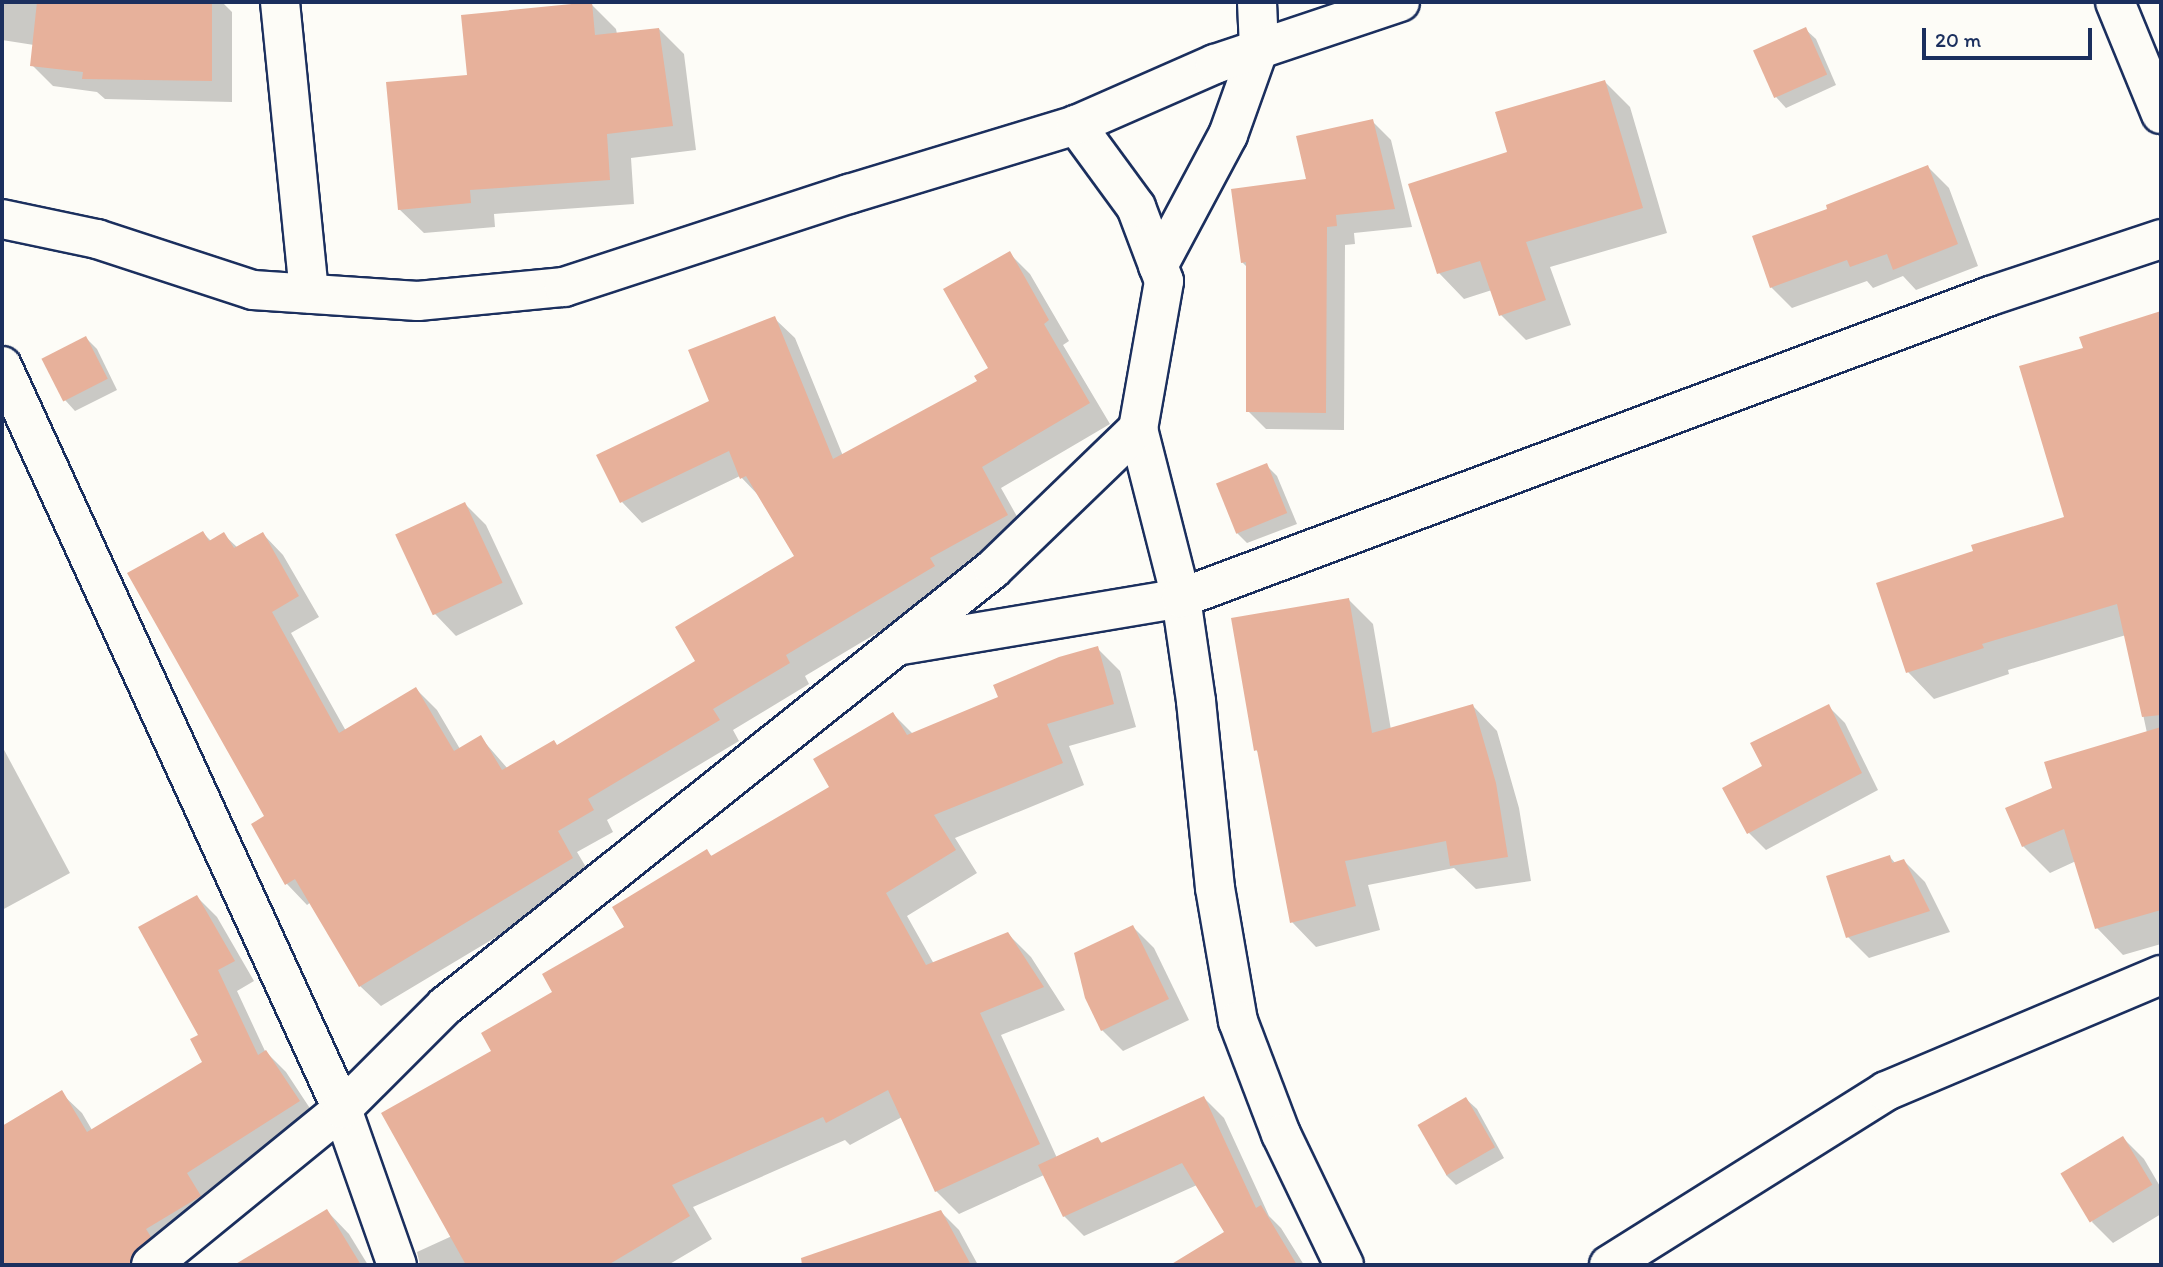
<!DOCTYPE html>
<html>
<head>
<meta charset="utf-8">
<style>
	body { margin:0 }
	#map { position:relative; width:2163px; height:1267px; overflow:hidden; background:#fdfcf7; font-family:Itim,sans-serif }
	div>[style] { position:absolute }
	.shadow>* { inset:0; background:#0003 }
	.building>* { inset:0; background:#e7b19b; transform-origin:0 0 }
	.roads { filter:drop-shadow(2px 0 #1b2f5e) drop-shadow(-2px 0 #1b2f5e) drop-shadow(0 2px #1b2f5e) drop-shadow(0 -2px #1b2f5e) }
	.street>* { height:38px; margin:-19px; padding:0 19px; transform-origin:19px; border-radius:19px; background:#fdfcf7 }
	.primary>* { height:38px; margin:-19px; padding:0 19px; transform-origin:19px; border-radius:19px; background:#fdfcf7 }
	span { translate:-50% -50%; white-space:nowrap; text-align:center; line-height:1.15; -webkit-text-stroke:6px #fdfcf7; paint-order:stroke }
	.frame { position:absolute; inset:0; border:4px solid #1b2f5e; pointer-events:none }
	.scale { position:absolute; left:1922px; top:28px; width:170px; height:32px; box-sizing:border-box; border:4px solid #1b2f5e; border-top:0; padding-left:9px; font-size:21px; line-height:24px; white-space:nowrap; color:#1b2f5e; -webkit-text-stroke:5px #fdfcf7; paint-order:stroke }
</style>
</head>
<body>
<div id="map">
	<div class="shadow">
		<i style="clip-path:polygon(2px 2px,222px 2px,232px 12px,232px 102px,105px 99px,97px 92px,53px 86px,32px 65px,34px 45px,2px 40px)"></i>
		<i style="clip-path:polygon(591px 4px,616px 29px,617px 34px,659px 29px,684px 54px,696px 150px,631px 158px,634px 204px,494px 214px,495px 227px,424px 233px,399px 209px,469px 76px)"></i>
		<i style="clip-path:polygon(1805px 29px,1816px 39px,1836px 85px,1786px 108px,1776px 97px)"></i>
		<i style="clip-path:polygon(1605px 82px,1630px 107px,1667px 233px,1550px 267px,1571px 325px,1526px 340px,1501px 315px,1492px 290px,1464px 299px,1439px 273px,1509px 153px)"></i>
		<i style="clip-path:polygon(1372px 121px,1391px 140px,1412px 227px,1354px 233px,1355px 244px,1345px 245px,1344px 430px,1266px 429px,1248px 411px,1248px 268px,1242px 262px,1308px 181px)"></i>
		<i style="clip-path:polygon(1928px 167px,1949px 188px,1978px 266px,1916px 290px,1903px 276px,1873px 288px,1867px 281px,1792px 308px,1771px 287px,1830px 210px)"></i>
		<i style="clip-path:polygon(1010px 254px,1030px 274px,1069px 341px,1063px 345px,1110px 424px,1001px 488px,1028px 536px,954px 587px,805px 676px,809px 684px,733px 730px,739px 741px,607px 820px,613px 832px,577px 852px,593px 879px,381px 1006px,360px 986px,311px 902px,307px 905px,287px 884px,253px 824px,266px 817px,203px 533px,211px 541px,223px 534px,238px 548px,263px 534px,283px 555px,319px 617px,291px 633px,346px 731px,416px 689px,437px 710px,460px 749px,481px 738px,508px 769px,558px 746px,698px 662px,796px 557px,760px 497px,740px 476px,642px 523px,622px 502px,711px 402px,774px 318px,795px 338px,843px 456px,979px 382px,990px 368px)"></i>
		<i style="clip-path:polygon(2161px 313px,2161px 944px,2123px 955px,2097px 928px,2076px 861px,2050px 873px,2023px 846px,2054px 789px,2147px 733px,2126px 635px,2008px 670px,2009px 674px,1934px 699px,1908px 672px,2066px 518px,2085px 349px,2082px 338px)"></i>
		<i style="clip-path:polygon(86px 338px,97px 349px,117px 390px,75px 411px,65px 400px,44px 359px)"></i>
		<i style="clip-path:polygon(1267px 466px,1277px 476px,1297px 524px,1247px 543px,1237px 533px)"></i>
		<i style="clip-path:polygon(465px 504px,486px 525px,523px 604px,456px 636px,435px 614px,397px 535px)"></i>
		<i style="clip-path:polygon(1349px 600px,1373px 624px,1391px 730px,1473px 706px,1497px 731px,1519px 808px,1531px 881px,1476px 889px,1454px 868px,1368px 885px,1380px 930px,1316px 947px,1292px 922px,1259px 753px,1256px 750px)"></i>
		<i style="clip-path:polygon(1097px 648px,1120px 671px,1136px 727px,1069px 746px,1084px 785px,955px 838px,977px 873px,907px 916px,934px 964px,1008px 934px,1031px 957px,1065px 1010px,1001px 1035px,1057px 1158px,1098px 1139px,1103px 1144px,1204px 1098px,1224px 1118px,1269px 1216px,1281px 1228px,1304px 1265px,1173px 1265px,1226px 1233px,1197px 1185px,1084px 1236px,1064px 1216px,1044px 1175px,959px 1214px,936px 1191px,902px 1117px,850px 1145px,845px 1140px,693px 1207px,712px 1239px,668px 1265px,420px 1265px,417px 1252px,452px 1236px,494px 1052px,706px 851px,713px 857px,831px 788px,893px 714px,913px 734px,1001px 698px)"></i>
		<i style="clip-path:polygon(1828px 706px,1845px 723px,1878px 790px,1766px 850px,1749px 833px,1764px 766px)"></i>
		<i style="clip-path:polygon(2px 746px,70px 873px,2px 910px)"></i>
		<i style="clip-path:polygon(1890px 857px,1896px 864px,1904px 861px,1925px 882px,1950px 932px,1869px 958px,1848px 937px)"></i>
		<i style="clip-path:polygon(197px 897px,217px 917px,254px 981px,237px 991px,265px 1051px,286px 1072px,319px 1122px,206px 1194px,220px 1217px,161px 1265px,2px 1265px,2px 1167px,14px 1160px,61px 1093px,82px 1113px,92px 1130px,205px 1063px,200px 1036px)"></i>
		<i style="clip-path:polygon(1133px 927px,1154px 948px,1189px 1020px,1123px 1051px,1102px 1030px)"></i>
		<i style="clip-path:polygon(1466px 1099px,1477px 1109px,1504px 1158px,1456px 1185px,1446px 1175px)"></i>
		<i style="clip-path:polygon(2123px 1138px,2144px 1159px,2161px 1188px,2161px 1214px,2113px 1243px,2092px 1222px)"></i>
		<i style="clip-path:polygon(327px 1211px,349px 1234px,368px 1265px,253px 1265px)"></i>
		<i style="clip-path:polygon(941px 1212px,959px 1230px,978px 1265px,848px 1265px,841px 1246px)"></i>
	</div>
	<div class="building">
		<i style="clip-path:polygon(37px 2px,212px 2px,212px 81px,82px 79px,83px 72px,30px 66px)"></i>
		<i style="clip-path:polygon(592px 2px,595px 35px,659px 28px,673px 126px,607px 134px,610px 180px,470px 190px,471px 203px,398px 210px,386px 82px,467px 75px,461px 15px)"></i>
		<i style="left:1806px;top:27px;width:52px;height:58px;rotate:66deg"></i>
		<i style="clip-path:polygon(1605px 80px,1643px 208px,1526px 242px,1546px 300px,1499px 316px,1480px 261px,1437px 274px,1408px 184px,1507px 152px,1495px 112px)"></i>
		<i style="clip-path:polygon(1373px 119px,1395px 209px,1336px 215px,1337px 226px,1327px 227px,1326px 413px,1246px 412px,1246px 262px,1241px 263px,1231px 189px,1306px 179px,1296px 136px)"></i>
		<i style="clip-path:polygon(1928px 165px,1958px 244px,1893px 270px,1887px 254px,1850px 267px,1847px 260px,1770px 288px,1752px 236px,1827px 209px,1826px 205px)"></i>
		<i style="clip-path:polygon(1010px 251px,1049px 320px,1044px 324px,1090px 403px,982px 467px,1008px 515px,930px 558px,935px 566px,786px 655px,790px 663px,713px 709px,720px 720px,588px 799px,594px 810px,558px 831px,573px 858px,359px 987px,295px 879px,285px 885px,251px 824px,264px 816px,127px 573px,203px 531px,209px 541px,224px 532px,234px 548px,263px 532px,299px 596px,272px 612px,339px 733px,416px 687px,454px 751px,481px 735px,502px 770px,554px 740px,557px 745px,695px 661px,675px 627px,794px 556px,746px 476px,740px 479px,729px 451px,620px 503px,596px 455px,709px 401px,688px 350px,775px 316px,833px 459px,977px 381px,974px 376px,988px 368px,943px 289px)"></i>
		<i style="clip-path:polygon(2161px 311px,2161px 715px,2142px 717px,2117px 604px,1982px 644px,1984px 648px,1906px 673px,1876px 583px,1973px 551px,1971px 545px,2064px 517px,2019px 366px,2083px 348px,2079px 337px)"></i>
		<i style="left:86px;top:336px;width:48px;height:50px;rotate:63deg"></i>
		<i style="left:1267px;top:463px;width:54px;height:55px;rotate:68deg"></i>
		<i style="left:465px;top:502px;width:89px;height:77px;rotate:65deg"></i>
		<i style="clip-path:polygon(1349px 598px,1372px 733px,1473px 704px,1496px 783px,1508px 857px,1450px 866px,1446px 841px,1345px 861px,1356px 906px,1290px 923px,1257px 750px,1254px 751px,1231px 618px)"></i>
		<i style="clip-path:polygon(1098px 646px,1114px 704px,1047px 724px,1063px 763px,934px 815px,956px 850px,886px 893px,926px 965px,1008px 932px,1044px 987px,980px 1013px,1040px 1144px,935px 1192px,888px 1090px,826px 1123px,823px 1117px,672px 1185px,690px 1216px,608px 1265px,466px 1265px,381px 1113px,491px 1051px,481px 1033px,552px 992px,542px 974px,624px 927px,612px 907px,707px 849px,711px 856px,829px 787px,813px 759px,893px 712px,907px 735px,998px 697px,993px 685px,1059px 657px)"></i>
		<i style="clip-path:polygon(1829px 704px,1862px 773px,1747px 834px,1722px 788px,1762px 766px,1750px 743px)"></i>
		<i style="clip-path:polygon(2161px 727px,2161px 910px,2095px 929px,2064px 829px,2022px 847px,2005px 808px,2052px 788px,2044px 762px)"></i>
		<i style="clip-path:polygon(1890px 855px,1892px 863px,1904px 859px,1930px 911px,1846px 938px,1826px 876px)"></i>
		<i style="clip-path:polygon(197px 895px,235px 961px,218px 970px,258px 1055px,266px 1050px,300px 1101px,187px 1173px,201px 1196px,146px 1229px,151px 1237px,137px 1249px,130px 1265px,2px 1265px,2px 1126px,62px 1090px,87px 1132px,202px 1062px,190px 1039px,198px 1035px,138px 927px)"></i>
		<i style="clip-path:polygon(1133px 925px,1169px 999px,1101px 1031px,1085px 998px,1074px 953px)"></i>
		<i style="clip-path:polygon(1204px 1096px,1256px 1208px,1261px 1205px,1297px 1265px,1170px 1265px,1224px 1232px,1182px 1163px,1063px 1217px,1038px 1165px,1098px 1137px,1101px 1143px)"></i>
		<i style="left:1466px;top:1097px;width:58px;height:56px;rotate:60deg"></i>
		<i style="left:2123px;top:1136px;width:57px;height:73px;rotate:59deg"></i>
		<i style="clip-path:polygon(327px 1209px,361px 1265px,234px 1265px)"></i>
		<i style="clip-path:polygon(941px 1210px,971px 1265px,802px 1265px,801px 1258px)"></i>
	</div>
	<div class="roads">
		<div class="street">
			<i style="left:280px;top:2px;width:293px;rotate:84.3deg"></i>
			<i style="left:2115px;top:2px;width:121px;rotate:67.7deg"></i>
			<i style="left:1158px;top:266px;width:149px;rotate:-61.9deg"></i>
			<i style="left:1228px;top:135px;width:92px;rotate:-70.4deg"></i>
			<i style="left:1259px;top:48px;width:46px;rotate:-92.5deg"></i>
			<i style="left:2px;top:366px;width:817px;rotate:65.41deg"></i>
			<i style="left:342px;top:1109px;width:165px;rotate:70.6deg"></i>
			<i style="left:1138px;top:429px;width:174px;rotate:75.7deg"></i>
			<i style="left:1181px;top:598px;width:104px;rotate:81.7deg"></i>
			<i style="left:1196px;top:701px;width:188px;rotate:84.2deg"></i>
			<i style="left:1215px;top:888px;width:135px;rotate:80.2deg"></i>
			<i style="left:1238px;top:1021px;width:121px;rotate:69.2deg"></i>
			<i style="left:1281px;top:1134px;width:145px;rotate:64.3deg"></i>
			<i style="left:901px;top:645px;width:284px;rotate:-9.5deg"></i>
			<i style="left:1181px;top:598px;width:864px;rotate:-20.47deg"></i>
			<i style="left:1990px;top:296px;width:180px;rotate:-18.4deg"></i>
			<i style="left:151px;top:1265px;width:247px;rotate:-39.2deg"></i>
			<i style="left:342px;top:1109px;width:146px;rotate:-45deg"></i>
			<i style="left:445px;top:1006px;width:701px;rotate:-38.57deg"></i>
			<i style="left:993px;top:569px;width:202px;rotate:-44deg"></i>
			<i style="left:1138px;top:429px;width:150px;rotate:-80deg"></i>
			<i style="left:1164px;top:281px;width:79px;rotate:-110.7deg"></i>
			<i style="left:1136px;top:207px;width:102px;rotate:-126.2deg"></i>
			<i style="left:1609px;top:1265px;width:327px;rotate:-32.1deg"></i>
			<i style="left:1886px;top:1091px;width:298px;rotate:-22.9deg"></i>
		</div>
		<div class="primary">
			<i style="left:2px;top:219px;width:97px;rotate:11.9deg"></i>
			<i style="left:97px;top:239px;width:164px;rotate:18.1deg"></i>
			<i style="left:253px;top:290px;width:165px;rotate:3.8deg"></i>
			<i style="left:418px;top:301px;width:147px;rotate:-5.5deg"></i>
			<i style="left:564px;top:287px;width:300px;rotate:-18.1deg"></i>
			<i style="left:849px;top:194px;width:237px;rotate:-16.9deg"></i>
			<i style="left:1076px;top:125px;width:152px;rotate:-23.7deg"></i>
			<i style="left:1215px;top:64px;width:195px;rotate:-18.5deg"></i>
		</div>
	</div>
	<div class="frame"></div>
	<div class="scale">20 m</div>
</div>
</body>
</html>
